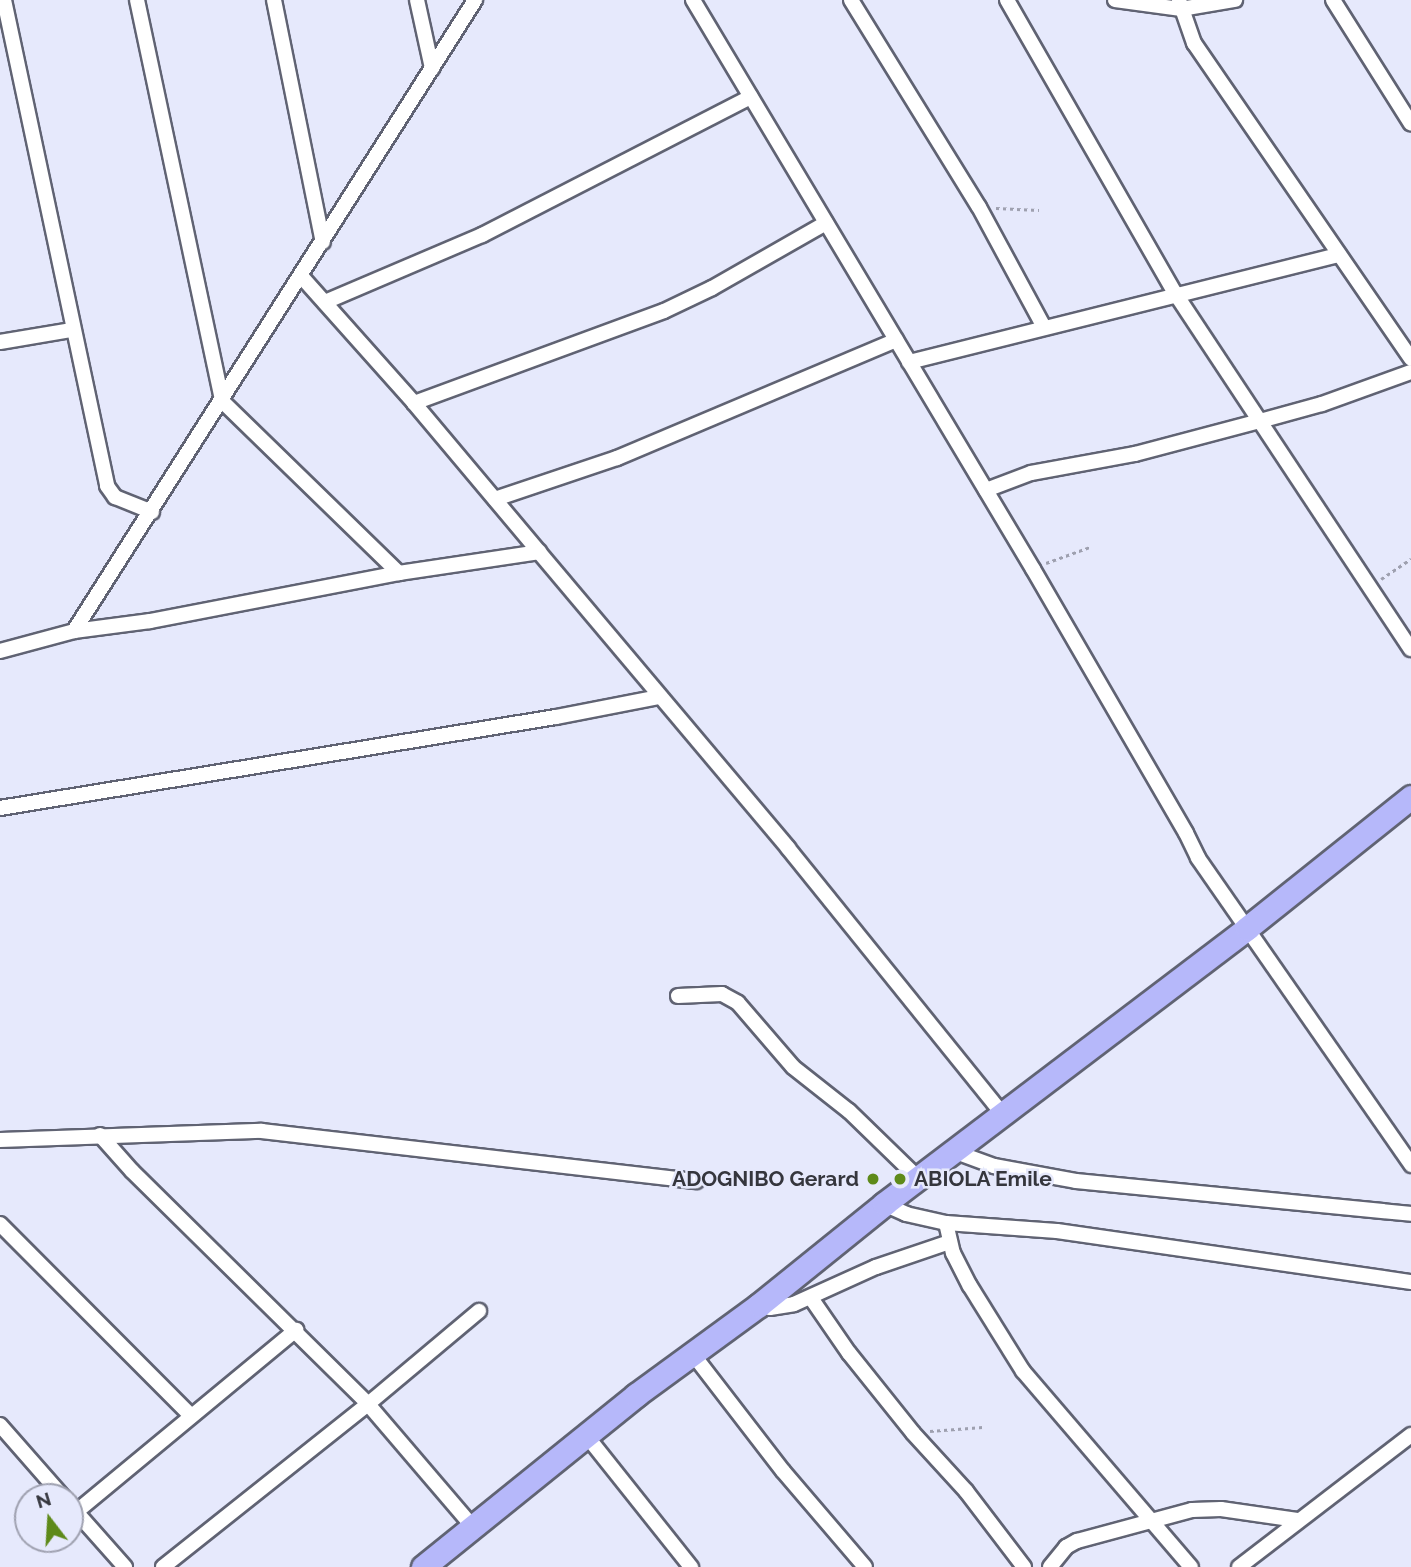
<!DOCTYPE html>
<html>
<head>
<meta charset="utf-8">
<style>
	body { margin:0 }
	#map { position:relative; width:1411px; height:1567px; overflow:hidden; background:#e6e9fc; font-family:Raleway,sans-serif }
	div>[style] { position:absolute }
	.path>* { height:2.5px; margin-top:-1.25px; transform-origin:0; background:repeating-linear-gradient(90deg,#9ea0af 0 3.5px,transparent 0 7px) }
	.roads { filter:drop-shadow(2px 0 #606373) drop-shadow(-2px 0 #606373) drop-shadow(0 2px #606373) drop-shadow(0 -2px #606373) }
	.street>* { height:14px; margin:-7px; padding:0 7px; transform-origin:7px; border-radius:7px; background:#fff }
	.primary>* { height:23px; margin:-11.5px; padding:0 11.5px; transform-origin:11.5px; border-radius:11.5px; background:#b6b8fa }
	.dots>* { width:19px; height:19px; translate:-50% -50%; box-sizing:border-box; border:4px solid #e6e9fc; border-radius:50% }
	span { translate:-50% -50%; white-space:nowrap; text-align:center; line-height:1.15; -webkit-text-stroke:5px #e6e9fc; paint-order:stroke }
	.poi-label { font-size:21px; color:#35363d; font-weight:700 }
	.right { translate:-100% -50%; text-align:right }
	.left { translate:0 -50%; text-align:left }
	.north { position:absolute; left:14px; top:1483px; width:70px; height:70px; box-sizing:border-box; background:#e6e9fc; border:2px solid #9fa1b0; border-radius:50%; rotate:343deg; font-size:19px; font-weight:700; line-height:28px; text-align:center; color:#35363d }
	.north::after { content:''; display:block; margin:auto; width:24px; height:32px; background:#5e8a1a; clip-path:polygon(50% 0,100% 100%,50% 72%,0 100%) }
</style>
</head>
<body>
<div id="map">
	<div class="path">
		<i style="left:996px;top:208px;width:43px;rotate:2.7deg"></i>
		<i style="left:1046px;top:563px;width:47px;rotate:-20deg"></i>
		<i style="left:1381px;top:579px;width:36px;rotate:-34deg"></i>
		<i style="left:930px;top:1431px;width:53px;rotate:-4.3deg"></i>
	</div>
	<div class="roads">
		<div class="street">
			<i style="left:4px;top:0;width:497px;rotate:78deg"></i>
			<i style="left:107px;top:486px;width:14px;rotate:54deg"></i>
			<i style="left:115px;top:497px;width:40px;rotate:22deg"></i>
			<i style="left:137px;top:0;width:410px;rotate:78deg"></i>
			<i style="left:222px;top:401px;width:247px;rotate:44.2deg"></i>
			<i style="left:274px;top:0;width:247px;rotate:78.6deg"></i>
			<i style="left:417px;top:0;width:70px;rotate:77.6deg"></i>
			<i style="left:693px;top:0;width:663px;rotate:59.14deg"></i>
			<i style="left:1033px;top:569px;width:305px;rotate:59.9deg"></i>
			<i style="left:1186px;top:833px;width:28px;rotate:64deg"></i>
			<i style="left:1198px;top:858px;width:374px;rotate:55.2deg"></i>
			<i style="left:851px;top:0;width:243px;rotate:58.3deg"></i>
			<i style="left:979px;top:207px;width:136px;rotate:61.6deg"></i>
			<i style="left:1007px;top:0;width:338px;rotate:60.2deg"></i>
			<i style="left:1175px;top:293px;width:427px;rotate:56.5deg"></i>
			<i style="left:1115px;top:0;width:67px;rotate:7.8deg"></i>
			<i style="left:1181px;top:9px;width:55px;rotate:-9.5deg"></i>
			<i style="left:1179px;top:0;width:46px;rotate:70.8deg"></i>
			<i style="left:1194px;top:43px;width:383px;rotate:55.5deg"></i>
			<i style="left:1333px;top:0;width:146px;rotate:57.8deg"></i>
			<i style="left:301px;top:276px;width:170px;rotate:48.3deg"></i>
			<i style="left:414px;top:403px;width:194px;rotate:50deg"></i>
			<i style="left:325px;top:302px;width:171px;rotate:-23.1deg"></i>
			<i style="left:482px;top:235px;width:302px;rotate:-27.2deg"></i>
			<i style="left:0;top:342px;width:73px;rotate:-9.5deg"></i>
			<i style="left:909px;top:362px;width:443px;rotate:-14deg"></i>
			<i style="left:414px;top:403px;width:266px;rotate:-20.2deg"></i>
			<i style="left:664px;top:311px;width:53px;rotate:-25.6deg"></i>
			<i style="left:712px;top:288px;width:131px;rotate:-29.7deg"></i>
			<i style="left:986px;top:490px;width:48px;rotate:-20.7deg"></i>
			<i style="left:1031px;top:473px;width:106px;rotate:-10.4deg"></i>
			<i style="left:1135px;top:454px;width:129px;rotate:-14.8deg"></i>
			<i style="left:1260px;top:421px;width:64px;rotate:-15.3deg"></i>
			<i style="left:1322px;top:404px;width:95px;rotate:-19.8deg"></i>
			<i style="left:495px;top:499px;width:129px;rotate:-18.6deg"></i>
			<i style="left:617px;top:458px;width:303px;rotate:-22.9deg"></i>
			<i style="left:74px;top:631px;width:748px;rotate:-57.56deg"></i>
			<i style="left:0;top:651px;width:77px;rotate:-15.1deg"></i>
			<i style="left:74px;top:631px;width:77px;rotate:-7.5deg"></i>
			<i style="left:150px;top:621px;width:254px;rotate:-10.9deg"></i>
			<i style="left:399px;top:573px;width:142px;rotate:-8.5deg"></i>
			<i style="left:539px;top:552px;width:387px;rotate:49.9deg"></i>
			<i style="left:788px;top:848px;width:341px;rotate:51.1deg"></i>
			<i style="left:0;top:808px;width:563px;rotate:-9.3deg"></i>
			<i style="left:556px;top:717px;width:105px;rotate:-11deg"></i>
			<i style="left:678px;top:996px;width:44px;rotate:-2.6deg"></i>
			<i style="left:722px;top:994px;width:18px;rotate:29deg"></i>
			<i style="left:738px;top:1003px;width:84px;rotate:49.3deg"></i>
			<i style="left:793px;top:1067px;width:71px;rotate:38.2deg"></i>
			<i style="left:849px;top:1111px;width:98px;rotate:44.2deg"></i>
			<i style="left:100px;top:1135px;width:48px;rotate:48.4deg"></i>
			<i style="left:132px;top:1171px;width:332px;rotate:44.6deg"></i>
			<i style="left:368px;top:1404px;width:162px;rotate:49.5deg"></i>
			<i style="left:0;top:1140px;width:262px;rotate:-2deg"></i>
			<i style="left:262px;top:1131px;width:437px;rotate:6.6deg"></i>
			<i style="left:953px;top:1151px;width:44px;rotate:20.1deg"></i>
			<i style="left:994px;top:1166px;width:83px;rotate:10.4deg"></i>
			<i style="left:1076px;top:1181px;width:337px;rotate:5.6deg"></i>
			<i style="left:884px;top:1204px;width:24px;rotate:24deg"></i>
			<i style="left:906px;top:1214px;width:41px;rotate:12.7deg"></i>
			<i style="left:946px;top:1223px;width:111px;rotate:4.1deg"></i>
			<i style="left:1057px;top:1231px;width:358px;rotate:8.2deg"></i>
			<i style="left:946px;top:1223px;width:31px;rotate:77deg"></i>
			<i style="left:953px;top:1253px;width:37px;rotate:63deg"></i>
			<i style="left:970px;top:1286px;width:100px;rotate:58.1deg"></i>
			<i style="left:1023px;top:1371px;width:258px;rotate:49.4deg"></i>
			<i style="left:0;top:1224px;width:271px;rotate:45.1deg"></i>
			<i style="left:811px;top:1298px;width:67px;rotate:55.4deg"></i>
			<i style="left:849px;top:1353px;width:102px;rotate:51.3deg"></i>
			<i style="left:913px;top:1433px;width:79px;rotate:47.6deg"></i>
			<i style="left:966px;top:1491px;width:96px;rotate:52.7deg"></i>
			<i style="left:759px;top:1305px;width:11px;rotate:15deg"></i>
			<i style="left:770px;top:1308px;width:24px;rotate:-9deg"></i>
			<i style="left:794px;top:1304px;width:90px;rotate:-24.3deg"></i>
			<i style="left:876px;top:1267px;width:78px;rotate:-18.7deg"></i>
			<i style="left:692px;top:1353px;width:149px;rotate:52.4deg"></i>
			<i style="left:783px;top:1471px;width:126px;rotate:49.5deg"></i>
			<i style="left:0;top:1425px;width:96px;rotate:48.8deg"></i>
			<i style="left:586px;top:1435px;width:169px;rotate:51.5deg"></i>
			<i style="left:70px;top:1505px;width:83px;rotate:48.4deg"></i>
			<i style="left:76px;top:1512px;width:286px;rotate:-39.6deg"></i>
			<i style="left:163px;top:1567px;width:262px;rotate:-38.5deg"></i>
			<i style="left:368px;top:1404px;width:145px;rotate:-40deg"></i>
			<i style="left:1050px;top:1567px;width:26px;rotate:-51deg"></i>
			<i style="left:1066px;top:1547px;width:13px;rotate:-29deg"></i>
			<i style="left:1077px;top:1541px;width:119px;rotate:-15.1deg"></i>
			<i style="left:1192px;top:1510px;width:29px;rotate:-2deg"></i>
			<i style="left:1221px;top:1509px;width:77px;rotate:8.2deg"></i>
			<i style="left:1239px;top:1567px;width:217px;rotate:-37.5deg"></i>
		</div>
		<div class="primary">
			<i style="left:423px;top:1567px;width:274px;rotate:-38.9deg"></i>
			<i style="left:636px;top:1395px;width:152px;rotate:-36.2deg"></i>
			<i style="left:759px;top:1305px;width:161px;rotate:-38.9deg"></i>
			<i style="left:884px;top:1204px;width:456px;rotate:-37.2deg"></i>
			<i style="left:1247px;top:928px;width:210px;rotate:-38.6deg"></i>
		</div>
	</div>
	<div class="dots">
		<i style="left:873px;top:1179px;background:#5e8a1a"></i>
		<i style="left:900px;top:1179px;background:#5e8a1a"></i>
	</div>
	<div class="poi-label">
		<span class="right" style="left:859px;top:1179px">ADOGNIBO Gerard</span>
		<span class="left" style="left:914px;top:1179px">ABIOLA Emile</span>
	</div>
	<div class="north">N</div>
</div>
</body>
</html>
